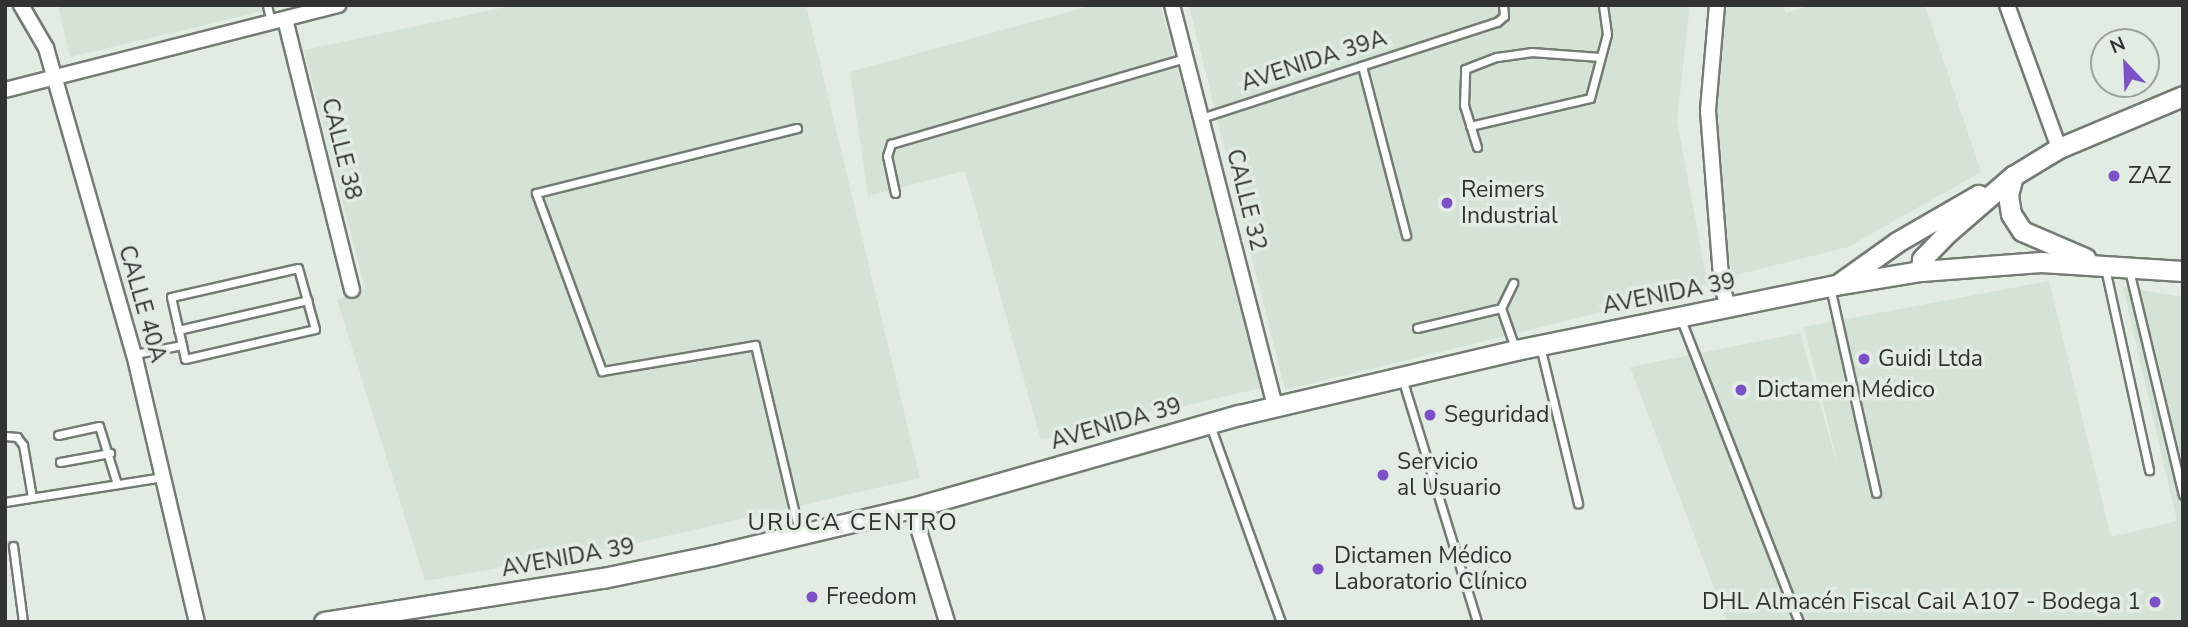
<!DOCTYPE html>
<html>
<head>
<meta charset="utf-8">
<style>
	body { margin:0 }
	#map { position:relative; width:2188px; height:627px; overflow:hidden; background:#e3ece3; font-family:"Nunito Sans",sans-serif }
	div>[style] { position:absolute }
	.built>* { inset:0; background:#d4e3d5 }
	.roads { filter:drop-shadow(2px 0 #747b74) drop-shadow(-2px 0 #747b74) drop-shadow(0 2px #747b74) drop-shadow(0 -2px #747b74) }
	.lane>* { height:7px; margin:-3.5px; padding:0 3.5px; transform-origin:3.5px; border-radius:3.5px; background:#fff }
	.street>* { height:14px; margin:-7px; padding:0 7px; transform-origin:7px; border-radius:7px; background:#fff }
	.secondary>* { height:19px; margin:-9.5px; padding:0 9.5px; transform-origin:9.5px; border-radius:9.5px; background:#fff }
	.dots>* { width:19px; height:19px; translate:-50% -50%; box-sizing:border-box; border:4px solid #e3ece3; border-radius:50% }
	span { translate:-50% -50%; white-space:nowrap; text-align:center; line-height:1.15; -webkit-text-stroke:7px #e3ece3; paint-order:stroke }
	.street-label { font-size:23px; color:#303330 }
	.poi-label { font-size:23px; color:#303330 }
	.left { translate:0 -50%; text-align:left }
	.right { translate:-100% -50%; text-align:right }
	.neighbourhood-label { font-size:24px; color:#303330; letter-spacing:2px }
	.frame { position:absolute; inset:0; border:7px solid #303330; pointer-events:none }
	.north { position:absolute; left:2090px; top:28px; width:70px; height:70px; box-sizing:border-box; background:#e3ece3; border:2px solid #9ba29b; border-radius:50%; rotate:337deg; font-size:19px; font-weight:700; line-height:28px; text-align:center; color:#303330 }
	.north::after { content:''; display:block; margin:auto; width:24px; height:32px; background:#7c50c9; clip-path:polygon(50% 0,100% 100%,50% 72%,0 100%) }
</style>
</head>
<body>
<div id="map">
	<div class="built">
		<i style="clip-path:polygon(58px 5px,289px 5px,70px 57px)"></i>
		<i style="clip-path:polygon(515px 5px,806px 5px,920px 478px,624px 546px,425px 581px,337px 300px,365px 289px,304px 50px)"></i>
		<i style="clip-path:polygon(1093px 5px,1160px 5px,1265px 387px,1041px 440px,965px 171px,868px 196px,850px 72px)"></i>
		<i style="clip-path:polygon(1189px 5px,1690px 5px,1677px 121px,1708px 286px,1285px 390px)"></i>
		<i style="clip-path:polygon(1725px 5px,1783px 5px,1786px 13px,1810px 5px,1925px 5px,1981px 172px,1848px 247px,1732px 276px,1719px 201px,1716px 99px)"></i>
		<i style="clip-path:polygon(2049px 281px,2111px 537px,2177px 521px,2123px 287px,2183px 297px,2183px 622px,1727px 622px,1630px 367px,1800px 333px,1840px 474px,1804px 327px)"></i>
	</div>
	<div class="roads">
		<div class="lane">
			<i style="left:267px;top:5px;width:17px;rotate:77deg"></i>
			<i style="left:1362px;top:66px;width:175px;rotate:75.4deg"></i>
			<i style="left:1201px;top:118px;width:311px;rotate:-18deg"></i>
			<i style="left:1497px;top:22px;width:9px;rotate:-41deg"></i>
			<i style="left:1504px;top:16px;width:11px;rotate:-95deg"></i>
			<i style="left:1470px;top:126px;width:123px;rotate:-13.1deg"></i>
			<i style="left:1590px;top:98px;width:66px;rotate:-75.1deg"></i>
			<i style="left:1607px;top:34px;width:29px;rotate:-98deg"></i>
			<i style="left:797px;top:128px;width:269px;rotate:166deg"></i>
			<i style="left:536px;top:193px;width:190px;rotate:69.7deg"></i>
			<i style="left:602px;top:371px;width:155px;rotate:-9.6deg"></i>
			<i style="left:755px;top:345px;width:191px;rotate:76.7deg"></i>
			<i style="left:1477px;top:147px;width:44px;rotate:-107.2deg"></i>
			<i style="left:1464px;top:105px;width:36px;rotate:-88deg"></i>
			<i style="left:1465px;top:69px;width:34px;rotate:-21deg"></i>
			<i style="left:1497px;top:57px;width:34px;rotate:-8deg"></i>
			<i style="left:1531px;top:52px;width:69px;rotate:4.1deg"></i>
			<i style="left:895px;top:193px;width:38px;rotate:-102deg"></i>
			<i style="left:887px;top:156px;width:13px;rotate:-72deg"></i>
			<i style="left:891px;top:144px;width:306px;rotate:-16.3deg"></i>
			<i style="left:2105px;top:268px;width:207px;rotate:77.7deg"></i>
			<i style="left:2129px;top:270px;width:231px;rotate:76.5deg"></i>
			<i style="left:1830px;top:287px;width:211px;rotate:77.4deg"></i>
			<i style="left:1501px;top:308px;width:28px;rotate:-64deg"></i>
			<i style="left:1680px;top:317px;width:327px;rotate:68.7deg"></i>
			<i style="left:1417px;top:328px;width:86px;rotate:-13.4deg"></i>
			<i style="left:1501px;top:308px;width:42px;rotate:70.7deg"></i>
			<i style="left:178px;top:330px;width:133px;rotate:-13deg"></i>
			<i style="left:1540px;top:346px;width:162px;rotate:76.4deg"></i>
			<i style="left:135px;top:354px;width:48px;rotate:-10.8deg"></i>
			<i style="left:182px;top:345px;width:14px;rotate:78deg"></i>
			<i style="left:185px;top:359px;width:133px;rotate:-13deg"></i>
			<i style="left:315px;top:329px;width:63px;rotate:-105.6deg"></i>
			<i style="left:298px;top:268px;width:130px;rotate:167.1deg"></i>
			<i style="left:171px;top:297px;width:49px;rotate:77.1deg"></i>
			<i style="left:1402px;top:378px;width:255px;rotate:72.9deg"></i>
			<i style="left:1210px;top:425px;width:209px;rotate:70.2deg"></i>
			<i style="left:58px;top:435px;width:42px;rotate:-12.4deg"></i>
			<i style="left:99px;top:426px;width:61px;rotate:72.8deg"></i>
			<i style="left:5px;top:436px;width:12px;rotate:5deg"></i>
			<i style="left:17px;top:437px;width:10px;rotate:53deg"></i>
			<i style="left:23px;top:445px;width:53px;rotate:80.2deg"></i>
			<i style="left:60px;top:462px;width:51px;rotate:-10.2deg"></i>
			<i style="left:5px;top:502px;width:160px;rotate:-9deg"></i>
			<i style="left:13px;top:546px;width:77px;rotate:82.5deg"></i>
		</div>
		<div class="street">
			<i style="left:21px;top:5px;width:50px;rotate:59.8deg"></i>
			<i style="left:46px;top:48px;width:318px;rotate:74deg"></i>
			<i style="left:134px;top:354px;width:275px;rotate:76.8deg"></i>
			<i style="left:1172px;top:5px;width:415px;rotate:75.6deg"></i>
			<i style="left:1717px;top:5px;width:106px;rotate:94.9deg"></i>
			<i style="left:1708px;top:111px;width:177px;rotate:85.5deg"></i>
			<i style="left:1722px;top:287px;width:20px;rotate:72deg"></i>
			<i style="left:2007px;top:5px;width:152px;rotate:70deg"></i>
			<i style="left:285px;top:19px;width:279px;rotate:76.1deg"></i>
			<i style="left:5px;top:90px;width:344px;rotate:-14.3deg"></i>
			<i style="left:912px;top:508px;width:119px;rotate:72.9deg"></i>
		</div>
		<div class="secondary">
			<i style="left:2013px;top:176px;width:20px;rotate:105deg"></i>
			<i style="left:2008px;top:195px;width:19px;rotate:81deg"></i>
			<i style="left:2011px;top:214px;width:20px;rotate:57deg"></i>
			<i style="left:2022px;top:231px;width:69px;rotate:23.2deg"></i>
			<i style="left:1921px;top:271px;width:12px;rotate:-85deg"></i>
			<i style="left:1922px;top:259px;width:35px;rotate:-46deg"></i>
			<i style="left:1946px;top:234px;width:89px;rotate:-40.9deg"></i>
			<i style="left:2013px;top:176px;width:54px;rotate:-31.3deg"></i>
			<i style="left:2059px;top:148px;width:134px;rotate:-22.8deg"></i>
			<i style="left:1841px;top:282px;width:69px;rotate:-35.5deg"></i>
			<i style="left:1897px;top:242px;width:94px;rotate:-30.1deg"></i>
			<i style="left:324px;top:622px;width:282px;rotate:-9deg"></i>
			<i style="left:603px;top:578px;width:113px;rotate:-11.7deg"></i>
			<i style="left:714px;top:555px;width:204px;rotate:-13.4deg"></i>
			<i style="left:912px;top:508px;width:340px;rotate:-15.9deg"></i>
			<i style="left:1239px;top:415px;width:285px;rotate:-13.2deg"></i>
			<i style="left:1516px;top:350px;width:327px;rotate:-11.5deg"></i>
			<i style="left:1836px;top:285px;width:86px;rotate:-9.4deg"></i>
			<i style="left:1921px;top:271px;width:120px;rotate:-4.3deg"></i>
			<i style="left:2041px;top:262px;width:142px;rotate:3.6deg"></i>
		</div>
	</div>
	<div class="dots">
		<i style="left:2114px;top:176px;background:#7c50c9"></i>
		<i style="left:1447px;top:203px;background:#7c50c9"></i>
		<i style="left:1864px;top:359px;background:#7c50c9"></i>
		<i style="left:1741px;top:390px;background:#7c50c9"></i>
		<i style="left:1430px;top:415px;background:#7c50c9"></i>
		<i style="left:1383px;top:475px;background:#7c50c9"></i>
		<i style="left:1318px;top:569px;background:#7c50c9"></i>
		<i style="left:812px;top:597px;background:#7c50c9"></i>
		<i style="left:2155px;top:602px;background:#7c50c9"></i>
	</div>
	<div class="street-label">
		<span style="left:1314px;top:61px;rotate:-18deg">AVENIDA 39A</span>
		<span style="left:341px;top:149px;rotate:76deg">CALLE 38</span>
		<span style="left:1246px;top:200px;rotate:76deg">CALLE 32</span>
		<span style="left:1669px;top:294px;rotate:-11deg">AVENIDA 39</span>
		<span style="left:142px;top:304px;rotate:74deg">CALLE 40A</span>
		<span style="left:1116px;top:424px;rotate:-16deg">AVENIDA 39</span>
		<span style="left:568px;top:558px;rotate:-10deg">AVENIDA 39</span>
	</div>
	<div class="poi-label">
		<span class="left" style="left:2128px;top:176px">ZAZ</span>
		<span class="left" style="left:1461px;top:203px">Reimers<br>Industrial</span>
		<span class="left" style="left:1878px;top:359px">Guidi Ltda</span>
		<span class="left" style="left:1757px;top:390px">Dictamen Médico</span>
		<span class="left" style="left:1444px;top:415px">Seguridad</span>
		<span class="left" style="left:1397px;top:475px">Servicio<br>al Usuario</span>
		<span class="left" style="left:1334px;top:569px">Dictamen Médico<br>Laboratorio Clínico</span>
		<span class="left" style="left:826px;top:597px">Freedom</span>
		<span class="right" style="left:2141px;top:602px">DHL Almacén Fiscal Cail A107 - Bodega 1</span>
	</div>
	<div class="neighbourhood-label">
		<span style="left:853px;top:523px">URUCA CENTRO</span>
	</div>
	<div class="frame"></div>
	<div class="north">N</div>
</div>
</body>
</html>
